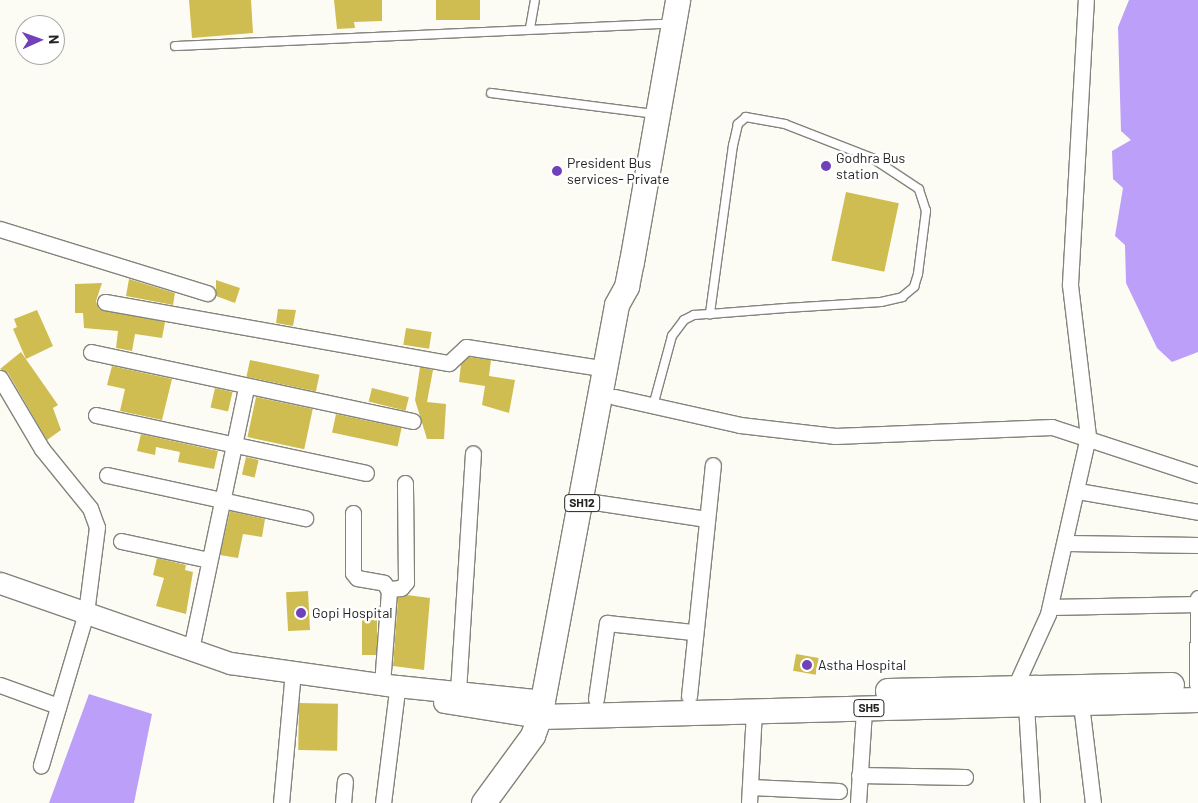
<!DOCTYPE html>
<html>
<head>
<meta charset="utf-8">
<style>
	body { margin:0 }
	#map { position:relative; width:1198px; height:803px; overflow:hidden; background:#fdfcf4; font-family:Barlow,sans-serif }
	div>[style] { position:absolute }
	.water>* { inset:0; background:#bb9ff9 }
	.building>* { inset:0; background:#cfbd51; transform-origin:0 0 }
	.roads { filter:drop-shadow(1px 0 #84837c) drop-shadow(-1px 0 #84837c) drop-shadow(0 1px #84837c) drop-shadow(0 -1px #84837c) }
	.service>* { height:8px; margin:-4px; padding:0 4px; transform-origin:4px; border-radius:4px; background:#fff }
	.minor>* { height:15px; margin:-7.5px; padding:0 7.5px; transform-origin:7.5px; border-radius:7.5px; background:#fff }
	.secondary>* { height:21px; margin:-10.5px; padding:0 10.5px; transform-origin:10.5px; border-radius:10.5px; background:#fff }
	.primary>* { height:24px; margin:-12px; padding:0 12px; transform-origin:12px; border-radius:12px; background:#fff }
	.dots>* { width:14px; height:14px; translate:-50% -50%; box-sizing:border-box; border:2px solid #fff; border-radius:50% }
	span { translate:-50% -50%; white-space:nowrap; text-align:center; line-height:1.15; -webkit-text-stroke:5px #fff; paint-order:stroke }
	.shield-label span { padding:1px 4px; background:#fff; border:1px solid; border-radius:4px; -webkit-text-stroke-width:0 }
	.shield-label { font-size:12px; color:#232320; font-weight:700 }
	.poi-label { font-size:14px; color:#232320 }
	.left { translate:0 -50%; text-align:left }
	.north { position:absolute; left:15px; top:15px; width:50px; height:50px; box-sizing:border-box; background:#fff; border:1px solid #a7a7a6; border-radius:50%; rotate:88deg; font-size:14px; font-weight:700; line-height:20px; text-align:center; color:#232320 }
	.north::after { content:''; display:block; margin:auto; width:18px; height:22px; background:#7141b9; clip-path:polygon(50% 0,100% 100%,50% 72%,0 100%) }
</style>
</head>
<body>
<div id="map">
	<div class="water">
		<i style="clip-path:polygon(1129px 0,1198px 0,1198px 352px,1172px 362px,1157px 348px,1126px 283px,1125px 245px,1115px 236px,1123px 188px,1113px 179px,1112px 151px,1131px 140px,1121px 131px,1118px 27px)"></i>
		<i style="clip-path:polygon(89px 694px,152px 714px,134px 803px,49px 803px)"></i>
	</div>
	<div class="building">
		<i style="clip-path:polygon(189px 0,251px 0,253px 33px,192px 38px)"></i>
		<i style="clip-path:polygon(334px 0,382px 0,382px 21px,354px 22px,355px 28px,337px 29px)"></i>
		<i style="left:436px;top:0;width:44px;height:20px"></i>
		<i style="left:846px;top:192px;width:54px;height:70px;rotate:12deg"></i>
		<i style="clip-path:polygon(129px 279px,175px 293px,173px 305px,126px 296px)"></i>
		<i style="clip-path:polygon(216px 280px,240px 288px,235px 303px,216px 296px)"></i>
		<i style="clip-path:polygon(102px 283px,96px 301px,99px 309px,165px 322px,162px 338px,135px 334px,132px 351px,116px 348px,118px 331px,84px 328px,83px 313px,75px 313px,75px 284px)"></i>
		<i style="clip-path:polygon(278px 309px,296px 310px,293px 326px,276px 323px)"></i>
		<i style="clip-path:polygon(37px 310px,53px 346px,26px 359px,13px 329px,17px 327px,14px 319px)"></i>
		<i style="left:406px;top:328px;width:26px;height:17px;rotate:9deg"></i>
		<i style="clip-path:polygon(21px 352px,58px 405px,53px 408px,61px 430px,47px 440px,8px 373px,0 369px)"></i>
		<i style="clip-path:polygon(469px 357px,491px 360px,489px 376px,515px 380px,509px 413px,482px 405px,485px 386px,459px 382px,461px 364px)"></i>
		<i style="left:250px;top:360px;width:71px;height:17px;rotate:12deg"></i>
		<i style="clip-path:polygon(112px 366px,172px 379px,162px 420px,120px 411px,125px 389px,107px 385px)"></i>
		<i style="clip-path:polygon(420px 367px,433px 370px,427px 402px,446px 404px,444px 439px,427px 439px,415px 400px)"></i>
		<i style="left:215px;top:388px;width:18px;height:20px;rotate:13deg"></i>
		<i style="left:372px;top:388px;width:38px;height:14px;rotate:14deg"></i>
		<i style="left:256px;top:397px;width:58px;height:41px;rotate:12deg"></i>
		<i style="left:336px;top:414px;width:67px;height:19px;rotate:12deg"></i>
		<i style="clip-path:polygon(141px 434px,218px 451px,214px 469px,178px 462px,180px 452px,156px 447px,155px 455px,137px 451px)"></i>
		<i style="left:246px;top:457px;width:13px;height:18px;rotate:13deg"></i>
		<i style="clip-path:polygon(230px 511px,265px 519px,262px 537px,243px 534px,238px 558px,220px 555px)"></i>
		<i style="clip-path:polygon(157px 558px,186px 565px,185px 570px,193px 572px,186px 614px,156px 606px,164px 578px,153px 575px)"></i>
		<i style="left:308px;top:591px;width:39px;height:22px;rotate:87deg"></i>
		<i style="clip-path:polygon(407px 595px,430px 598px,424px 670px,393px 666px,398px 598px)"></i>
		<i style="left:362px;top:620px;width:15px;height:35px"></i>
		<i style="left:796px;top:654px;width:23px;height:17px;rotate:10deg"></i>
		<i style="left:299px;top:703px;width:39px;height:47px;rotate:1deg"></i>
	</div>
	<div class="roads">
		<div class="service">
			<i style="left:530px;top:28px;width:28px;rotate:-80deg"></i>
			<i style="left:175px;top:46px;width:498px;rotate:-2.6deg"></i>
			<i style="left:491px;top:93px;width:166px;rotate:7.3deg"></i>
			<i style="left:653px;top:406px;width:73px;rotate:-74.8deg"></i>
			<i style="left:672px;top:336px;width:20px;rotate:-53deg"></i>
			<i style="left:684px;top:320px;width:11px;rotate:-27deg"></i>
			<i style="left:694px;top:315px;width:16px;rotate:-4deg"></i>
			<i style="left:710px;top:314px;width:76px;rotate:-4.5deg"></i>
			<i style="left:786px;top:308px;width:95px;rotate:-3.6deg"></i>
			<i style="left:881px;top:302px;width:22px;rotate:-13deg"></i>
			<i style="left:902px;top:297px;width:16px;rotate:-40deg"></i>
			<i style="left:914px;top:287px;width:14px;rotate:-73deg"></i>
			<i style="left:918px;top:274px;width:64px;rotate:-82.8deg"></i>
			<i style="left:926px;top:211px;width:23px;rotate:-108deg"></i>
			<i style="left:919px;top:189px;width:56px;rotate:-146.6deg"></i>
			<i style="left:872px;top:158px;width:93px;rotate:-158.7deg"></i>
			<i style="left:785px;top:124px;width:40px;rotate:-170deg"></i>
			<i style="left:746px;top:117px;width:11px;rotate:139deg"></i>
			<i style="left:738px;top:124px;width:22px;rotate:103deg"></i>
			<i style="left:733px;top:145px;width:171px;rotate:97.8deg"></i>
		</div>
		<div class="minor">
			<i style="left:0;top:229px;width:217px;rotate:17.2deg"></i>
			<i style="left:105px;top:302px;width:349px;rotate:10.1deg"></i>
			<i style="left:449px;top:363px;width:23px;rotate:-43deg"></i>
			<i style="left:466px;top:347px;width:142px;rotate:8.9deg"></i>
			<i style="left:91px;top:352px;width:329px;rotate:12.1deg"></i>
			<i style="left:0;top:378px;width:82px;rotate:59.4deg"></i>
			<i style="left:42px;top:449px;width:76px;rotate:50.9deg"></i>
			<i style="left:90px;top:508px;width:20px;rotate:70deg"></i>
			<i style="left:97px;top:527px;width:87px;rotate:97.3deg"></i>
			<i style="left:86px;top:613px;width:159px;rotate:106.5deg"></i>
			<i style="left:615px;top:397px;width:128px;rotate:12.6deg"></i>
			<i style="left:740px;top:425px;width:96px;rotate:6.6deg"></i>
			<i style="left:835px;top:436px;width:217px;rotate:-2.4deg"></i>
			<i style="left:1052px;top:427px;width:154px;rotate:18.2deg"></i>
			<i style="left:96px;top:415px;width:276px;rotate:12.1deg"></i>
			<i style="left:107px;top:475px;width:203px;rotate:12.3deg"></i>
			<i style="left:1078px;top:491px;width:122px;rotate:9.9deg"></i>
			<i style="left:594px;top:502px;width:113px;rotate:8.6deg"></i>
			<i style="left:353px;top:513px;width:60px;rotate:90deg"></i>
			<i style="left:353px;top:573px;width:6px;rotate:51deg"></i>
			<i style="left:357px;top:578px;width:27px;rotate:10deg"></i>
			<i style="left:384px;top:583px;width:9px;rotate:58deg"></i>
			<i style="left:389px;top:591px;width:94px;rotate:94.3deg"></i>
			<i style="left:121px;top:541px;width:90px;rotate:12.2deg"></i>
			<i style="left:1067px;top:543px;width:131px;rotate:0.9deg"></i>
			<i style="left:389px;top:589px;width:12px;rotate:-5deg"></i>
			<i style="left:401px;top:588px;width:8px;rotate:-50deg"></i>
			<i style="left:406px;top:582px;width:99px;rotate:-90.6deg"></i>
			<i style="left:1050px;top:607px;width:148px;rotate:-1.2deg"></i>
			<i style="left:191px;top:649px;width:268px;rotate:-78.1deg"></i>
			<i style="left:1197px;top:684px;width:86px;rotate:-89.3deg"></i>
			<i style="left:0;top:685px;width:62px;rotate:19.9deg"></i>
			<i style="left:1014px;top:689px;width:82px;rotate:-65.6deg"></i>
			<i style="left:1048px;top:614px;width:182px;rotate:-77.3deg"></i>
			<i style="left:1088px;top:436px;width:153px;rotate:-96.8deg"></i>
			<i style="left:1070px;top:284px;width:284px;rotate:-86.8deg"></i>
			<i style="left:458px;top:691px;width:238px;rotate:-86.4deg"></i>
			<i style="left:689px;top:696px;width:232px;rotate:-84.1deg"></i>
			<i style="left:596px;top:699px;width:77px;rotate:-81.8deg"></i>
			<i style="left:607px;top:623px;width:86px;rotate:6deg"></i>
			<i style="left:1081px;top:704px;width:100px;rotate:83.1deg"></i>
			<i style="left:1026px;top:705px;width:98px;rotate:86.5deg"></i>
			<i style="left:859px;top:775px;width:106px;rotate:1.1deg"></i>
			<i style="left:750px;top:787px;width:89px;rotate:2.6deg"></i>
			<i style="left:281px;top:803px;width:134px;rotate:-84.8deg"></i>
			<i style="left:343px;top:803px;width:22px;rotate:-85deg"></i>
			<i style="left:383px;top:803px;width:121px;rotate:-82.9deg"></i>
			<i style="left:749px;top:803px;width:92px;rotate:-86.9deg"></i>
			<i style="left:858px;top:803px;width:94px;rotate:-86.3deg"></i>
		</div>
		<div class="secondary">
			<i style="left:0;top:583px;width:244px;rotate:19.2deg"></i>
			<i style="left:230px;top:663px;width:159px;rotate:8deg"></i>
			<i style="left:387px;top:685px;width:158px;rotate:5.8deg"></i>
			<i style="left:444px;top:702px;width:97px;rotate:8.9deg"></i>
		</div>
		<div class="primary">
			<i style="left:888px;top:691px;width:284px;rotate:-1.2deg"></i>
			<i style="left:540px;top:717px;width:658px;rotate:-1.48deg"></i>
			<i style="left:484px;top:803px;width:83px;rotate:-53.8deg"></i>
			<i style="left:533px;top:736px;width:20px;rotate:-70deg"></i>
			<i style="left:540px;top:717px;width:419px;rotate:-79.4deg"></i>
			<i style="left:617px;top:305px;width:21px;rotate:-61deg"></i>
			<i style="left:627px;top:287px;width:25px;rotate:-79deg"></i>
			<i style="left:632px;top:262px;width:266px;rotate:-80deg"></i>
		</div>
	</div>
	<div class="dots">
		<i style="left:826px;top:166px;background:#7141b9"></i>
		<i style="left:557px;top:171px;background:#7141b9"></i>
		<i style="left:301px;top:613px;background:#7141b9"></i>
		<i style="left:807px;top:665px;background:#7141b9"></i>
	</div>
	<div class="shield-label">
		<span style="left:582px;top:503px">SH12</span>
		<span style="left:869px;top:708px">SH5</span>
	</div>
	<div class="poi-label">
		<span class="left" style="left:836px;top:166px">Godhra Bus<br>station</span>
		<span class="left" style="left:567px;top:171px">President Bus<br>services- Private</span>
		<span class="left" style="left:312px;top:613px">Gopi Hospital</span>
		<span class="left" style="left:818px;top:665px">Astha Hospital</span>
	</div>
	<div class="north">N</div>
</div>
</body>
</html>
